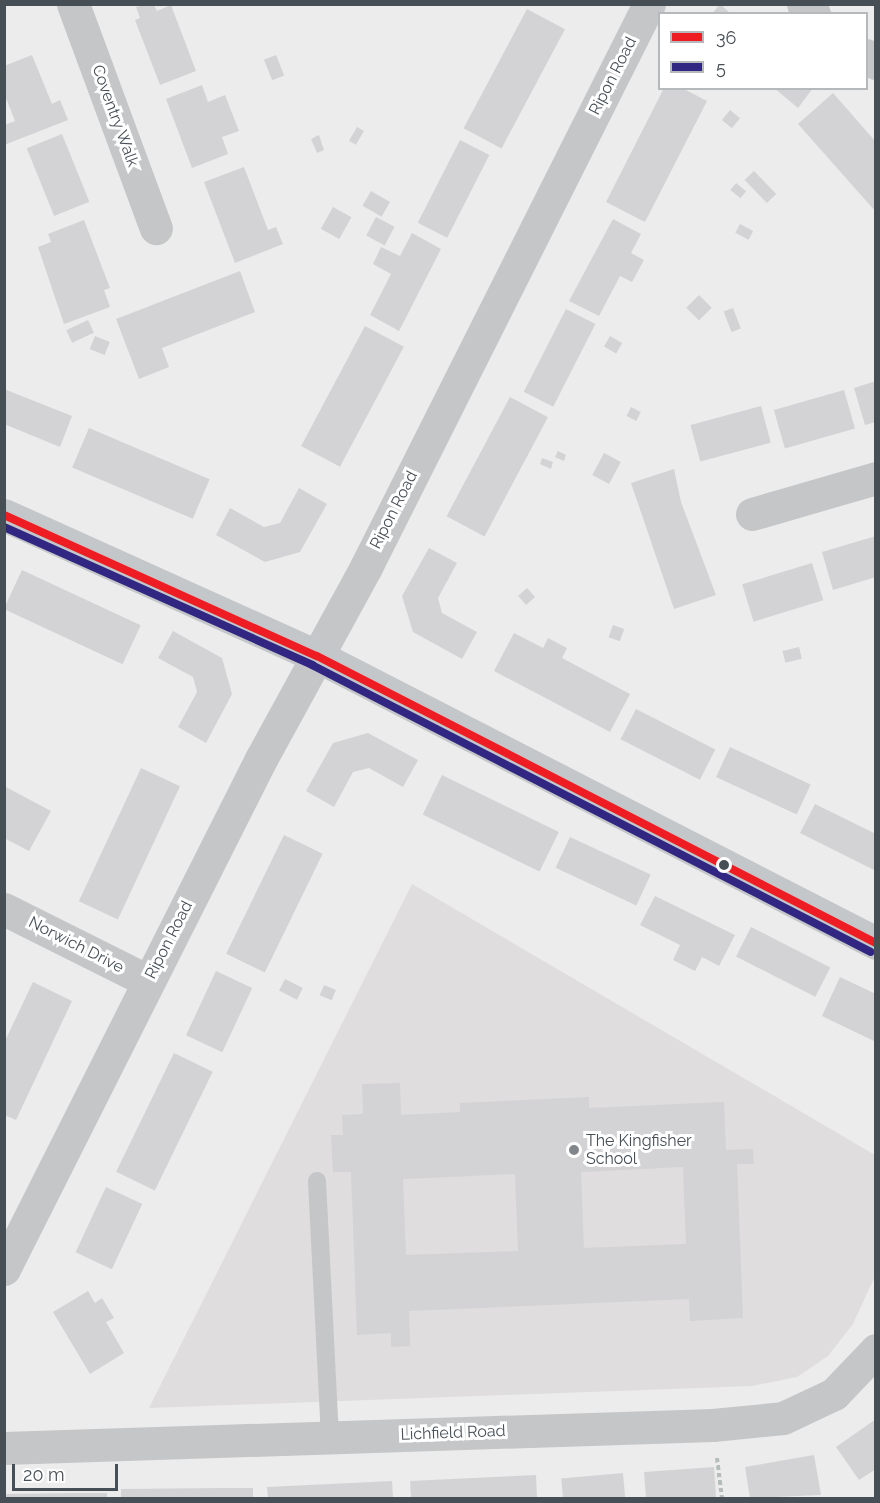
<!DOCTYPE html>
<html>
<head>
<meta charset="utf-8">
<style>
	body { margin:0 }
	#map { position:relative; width:880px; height:1503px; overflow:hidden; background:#edecec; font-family:Raleway,sans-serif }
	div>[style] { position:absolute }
	.education>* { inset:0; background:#dfdddd }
	.building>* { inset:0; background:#d3d3d5; transform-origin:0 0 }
	.path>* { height:4px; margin-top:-2px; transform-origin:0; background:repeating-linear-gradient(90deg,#b4bdba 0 4.5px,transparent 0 7.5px) }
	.lane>* { height:18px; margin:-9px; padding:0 9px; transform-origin:9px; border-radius:9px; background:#c4c6c7 }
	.street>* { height:33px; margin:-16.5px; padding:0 16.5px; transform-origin:16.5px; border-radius:16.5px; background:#c4c6c7 }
	.secondary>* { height:33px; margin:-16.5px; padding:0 16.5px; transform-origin:16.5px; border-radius:16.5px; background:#c4c7c9 }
	.bus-1>* { height:8px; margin:-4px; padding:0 4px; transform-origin:4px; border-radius:4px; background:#ee1d23 }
	.bus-2>* { height:8px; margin:-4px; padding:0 4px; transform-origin:4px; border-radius:4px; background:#312783 }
	.dots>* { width:16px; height:16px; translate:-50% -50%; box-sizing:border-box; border:3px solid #fff; border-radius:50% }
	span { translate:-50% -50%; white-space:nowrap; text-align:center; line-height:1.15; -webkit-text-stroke:6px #fff; paint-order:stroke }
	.street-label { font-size:16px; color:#464f56 }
	.poi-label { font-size:16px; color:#464f56 }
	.left { translate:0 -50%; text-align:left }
	.frame { position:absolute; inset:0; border:6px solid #464f56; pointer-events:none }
	.legend { position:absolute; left:658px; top:12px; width:210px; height:78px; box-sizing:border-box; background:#fff; border:2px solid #b5b9bb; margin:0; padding:8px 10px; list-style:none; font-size:18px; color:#464f56 }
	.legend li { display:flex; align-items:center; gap:12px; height:30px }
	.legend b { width:30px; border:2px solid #b5b9bb }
	.scale { position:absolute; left:12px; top:1464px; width:106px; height:27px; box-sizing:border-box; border:3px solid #464f56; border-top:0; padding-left:8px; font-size:18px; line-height:21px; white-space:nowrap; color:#464f56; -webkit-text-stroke:4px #fff; paint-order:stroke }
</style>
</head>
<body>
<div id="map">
	<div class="education">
		<i style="clip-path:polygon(412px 884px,875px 1155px,875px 1276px,853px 1324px,828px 1356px,797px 1377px,752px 1386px,149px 1408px)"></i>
	</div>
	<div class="building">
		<i style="clip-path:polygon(720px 4px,731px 14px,712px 14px)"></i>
		<i style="clip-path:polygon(143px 5px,154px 5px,157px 11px,171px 5px,196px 71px,160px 85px,135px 20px,140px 18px,136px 7px)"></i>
		<i style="left:527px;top:9px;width:43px;height:135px;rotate:28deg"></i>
		<i style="clip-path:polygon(32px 55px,52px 104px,60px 100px,68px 120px,4px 145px,4px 125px,15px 121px,4px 93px,4px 66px)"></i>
		<i style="left:276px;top:55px;width:22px;height:13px;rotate:68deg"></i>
		<i style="clip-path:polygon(202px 85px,208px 102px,225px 95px,239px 131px,222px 137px,228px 154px,192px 168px,166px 99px)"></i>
		<i style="clip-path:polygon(664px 88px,682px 88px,707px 101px,645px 222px,606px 202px)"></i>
		<i style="clip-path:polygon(774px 88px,813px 88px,798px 108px)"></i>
		<i style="clip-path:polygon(833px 93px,876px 142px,876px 212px,798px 124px)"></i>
		<i style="left:730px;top:110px;width:13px;height:13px;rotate:39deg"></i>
		<i style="left:357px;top:127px;width:8px;height:16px;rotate:30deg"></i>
		<i style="left:62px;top:134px;width:73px;height:38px;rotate:68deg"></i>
		<i style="clip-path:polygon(319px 135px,324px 150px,317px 153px,311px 139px)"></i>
		<i style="left:460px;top:140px;width:33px;height:93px;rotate:27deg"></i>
		<i style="clip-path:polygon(244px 167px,268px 230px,276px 227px,283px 244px,235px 263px,204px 182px)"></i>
		<i style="left:754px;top:171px;width:32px;height:13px;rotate:46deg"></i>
		<i style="left:736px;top:183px;width:13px;height:9px;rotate:39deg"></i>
		<i style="left:371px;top:191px;width:22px;height:17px;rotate:30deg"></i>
		<i style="left:333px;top:207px;width:21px;height:25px;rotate:29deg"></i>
		<i style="left:376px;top:217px;width:21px;height:21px;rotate:28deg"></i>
		<i style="clip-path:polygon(613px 219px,641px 234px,631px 253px,644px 260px,632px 282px,620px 276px,599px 316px,569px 301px)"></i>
		<i style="clip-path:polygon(84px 220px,110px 288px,104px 290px,110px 307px,64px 324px,38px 247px,51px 242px,48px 234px)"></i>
		<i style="left:740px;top:224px;width:15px;height:10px;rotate:28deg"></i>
		<i style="clip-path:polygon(412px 233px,441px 249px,399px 331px,370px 315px,391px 274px,373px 264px,381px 247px,400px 256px)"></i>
		<i style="clip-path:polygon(240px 271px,255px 312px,162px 348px,169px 367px,139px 379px,116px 319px)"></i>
		<i style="left:699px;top:295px;width:18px;height:18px;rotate:45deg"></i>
		<i style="left:733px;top:308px;width:22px;height:10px;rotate:69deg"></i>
		<i style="left:566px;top:309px;width:33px;height:93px;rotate:27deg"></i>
		<i style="left:88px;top:320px;width:14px;height:24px;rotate:65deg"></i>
		<i style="left:365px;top:326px;width:44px;height:136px;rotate:28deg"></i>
		<i style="left:95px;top:336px;width:16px;height:14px;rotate:22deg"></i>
		<i style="left:610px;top:336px;width:14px;height:12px;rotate:30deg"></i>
		<i style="clip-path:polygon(876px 381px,876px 422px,865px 425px,854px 388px)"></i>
		<i style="clip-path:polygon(4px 389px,72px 416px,60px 447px,4px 424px)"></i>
		<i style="left:844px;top:390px;width:40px;height:73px;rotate:74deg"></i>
		<i style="left:510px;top:397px;width:43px;height:135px;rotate:28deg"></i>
		<i style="left:761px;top:406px;width:38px;height:73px;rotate:75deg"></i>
		<i style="left:631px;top:407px;width:11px;height:10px;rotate:27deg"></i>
		<i style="left:89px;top:428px;width:131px;height:43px;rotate:23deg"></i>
		<i style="clip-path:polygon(558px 451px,566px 455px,564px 461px,555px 457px)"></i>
		<i style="left:604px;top:453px;width:19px;height:25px;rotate:28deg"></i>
		<i style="clip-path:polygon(542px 458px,553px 462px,551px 469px,540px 464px)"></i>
		<i style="clip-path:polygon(674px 469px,681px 502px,716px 595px,674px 609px,631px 483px)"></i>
		<i style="clip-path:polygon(299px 488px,327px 504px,300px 552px,265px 562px,216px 535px,230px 508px,264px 527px,280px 523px)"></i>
		<i style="clip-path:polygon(876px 536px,876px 577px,833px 590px,822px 552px)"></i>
		<i style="clip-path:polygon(429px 548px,457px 563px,438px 598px,442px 613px,477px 632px,462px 659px,413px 632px,402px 596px)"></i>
		<i style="left:812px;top:563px;width:39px;height:73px;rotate:73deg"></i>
		<i style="left:22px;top:570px;width:131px;height:43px;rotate:25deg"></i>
		<i style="left:527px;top:588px;width:12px;height:12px;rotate:48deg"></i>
		<i style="left:613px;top:625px;width:12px;height:13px;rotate:20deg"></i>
		<i style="clip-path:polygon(173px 631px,222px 658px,232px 694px,206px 743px,178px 727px,197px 692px,193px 677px,158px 658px)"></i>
		<i style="clip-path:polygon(514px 633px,543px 648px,548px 638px,567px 648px,562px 658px,630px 694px,610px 732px,494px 671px)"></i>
		<i style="left:799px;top:647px;width:12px;height:17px;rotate:76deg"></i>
		<i style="left:636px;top:709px;width:89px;height:34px;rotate:27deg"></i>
		<i style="clip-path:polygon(368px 733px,418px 760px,403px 787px,369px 768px,353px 772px,334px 807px,306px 791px,333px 743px)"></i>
		<i style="left:730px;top:747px;width:89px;height:33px;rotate:25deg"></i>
		<i style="left:141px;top:768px;width:43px;height:147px;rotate:25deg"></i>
		<i style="left:442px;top:775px;width:130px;height:44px;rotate:26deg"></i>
		<i style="clip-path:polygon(4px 786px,51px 811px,29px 851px,4px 838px)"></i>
		<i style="clip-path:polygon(815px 804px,876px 834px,876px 871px,800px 833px)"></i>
		<i style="left:284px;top:835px;width:43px;height:132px;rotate:26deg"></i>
		<i style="left:570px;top:837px;width:89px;height:34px;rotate:25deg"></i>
		<i style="clip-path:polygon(655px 896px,735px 935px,719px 966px,702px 957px,695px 971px,673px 960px,680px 945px,640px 925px)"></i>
		<i style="left:751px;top:927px;width:89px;height:33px;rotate:27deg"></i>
		<i style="left:216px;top:971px;width:40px;height:71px;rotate:25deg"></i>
		<i style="clip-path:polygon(840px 977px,876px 994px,876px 1042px,822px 1016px)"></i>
		<i style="left:285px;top:979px;width:20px;height:13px;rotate:27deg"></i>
		<i style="clip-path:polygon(33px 982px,72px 1001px,16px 1120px,4px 1115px,4px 1043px)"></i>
		<i style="left:324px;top:985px;width:13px;height:11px;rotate:23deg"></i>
		<i style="left:174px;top:1053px;width:43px;height:132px;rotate:26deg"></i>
		<i style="clip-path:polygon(evenodd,400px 1083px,401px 1115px,460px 1112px,460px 1103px,589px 1097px,589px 1108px,724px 1102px,726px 1150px,753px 1149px,754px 1164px,737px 1164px,743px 1318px,690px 1321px,689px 1299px,409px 1311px,410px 1346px,391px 1347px,391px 1333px,357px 1335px,351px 1172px,333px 1172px,331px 1135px,343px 1135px,342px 1115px,363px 1114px,362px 1084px,400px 1083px,683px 1167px,686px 1244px,584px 1248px,581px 1172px,683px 1167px,400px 1083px,515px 1174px,518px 1251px,406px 1255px,403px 1179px,515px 1174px)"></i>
		<i style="left:106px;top:1187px;width:40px;height:72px;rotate:25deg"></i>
		<i style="clip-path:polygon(88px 1291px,95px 1303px,102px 1298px,114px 1318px,106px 1322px,124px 1353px,90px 1374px,53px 1312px)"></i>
		<i style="clip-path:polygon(876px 1419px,876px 1469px,859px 1480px,836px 1447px)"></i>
		<i style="clip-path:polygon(814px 1455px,821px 1495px,750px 1498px,745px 1467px)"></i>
		<i style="clip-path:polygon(714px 1467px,716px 1498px,646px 1498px,644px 1472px)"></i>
		<i style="left:623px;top:1473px;width:25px;height:62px;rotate:85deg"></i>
		<i style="clip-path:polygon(536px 1475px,537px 1498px,411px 1498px,410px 1481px)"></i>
		<i style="clip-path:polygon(392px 1481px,393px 1498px,268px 1498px,267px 1487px)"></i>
		<i style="clip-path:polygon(220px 1488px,253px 1488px,253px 1498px,121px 1498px,121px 1489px)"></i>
		<i style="clip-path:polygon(75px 1493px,107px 1493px,107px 1498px,4px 1498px,4px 1494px)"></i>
	</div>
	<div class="path">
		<i style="left:717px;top:1458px;width:40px;rotate:82.9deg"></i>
	</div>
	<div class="lane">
		<i style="left:317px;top:1181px;width:256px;rotate:87.1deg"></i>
	</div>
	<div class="street">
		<i style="left:73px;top:4px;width:239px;rotate:69.7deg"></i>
		<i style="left:803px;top:4px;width:15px;rotate:42deg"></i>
		<i style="left:866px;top:55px;width:13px;rotate:39deg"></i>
		<i style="left:752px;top:514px;width:129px;rotate:-16.2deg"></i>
		<i style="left:4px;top:909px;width:161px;rotate:26.6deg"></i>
		<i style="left:4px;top:1269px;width:571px;rotate:-63.26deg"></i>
		<i style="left:261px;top:759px;width:219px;rotate:-61.3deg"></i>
		<i style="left:366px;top:567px;width:630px;rotate:-63.31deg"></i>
		<i style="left:4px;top:1448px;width:709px;rotate:-1.86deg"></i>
		<i style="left:713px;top:1425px;width:70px;rotate:-5.7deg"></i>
		<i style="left:783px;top:1418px;width:56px;rotate:-25.2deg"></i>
		<i style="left:834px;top:1394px;width:61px;rotate:-46.3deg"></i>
	</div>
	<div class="secondary">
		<i style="left:4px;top:515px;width:343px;rotate:24.3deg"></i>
		<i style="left:317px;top:656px;width:628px;rotate:27.18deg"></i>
	</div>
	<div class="bus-1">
		<i style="left:4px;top:515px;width:343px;rotate:24.3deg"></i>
		<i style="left:317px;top:656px;width:628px;rotate:27.18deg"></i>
	</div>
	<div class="bus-2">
		<i style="left:4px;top:527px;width:338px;rotate:24.1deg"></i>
		<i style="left:312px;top:665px;width:628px;rotate:27.18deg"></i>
	</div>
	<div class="dots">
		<i style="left:724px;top:865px;background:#464f56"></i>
		<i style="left:574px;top:1150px;background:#80868a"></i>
	</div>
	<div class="street-label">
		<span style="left:613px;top:76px;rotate:-63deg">Ripon Road</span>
		<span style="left:115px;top:116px;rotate:70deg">Coventry Walk</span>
		<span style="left:394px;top:510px;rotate:-63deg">Ripon Road</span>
		<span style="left:169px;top:940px;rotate:-63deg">Ripon Road</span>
		<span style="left:76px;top:945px;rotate:27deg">Norwich Drive</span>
		<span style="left:453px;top:1433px;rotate:-2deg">Lichfield Road</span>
	</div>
	<div class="poi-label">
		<span class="left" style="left:586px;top:1150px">The Kingfisher<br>School</span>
	</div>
	<div class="frame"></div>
	<ul class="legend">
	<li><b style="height:8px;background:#ee1d23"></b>36</li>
	<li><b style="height:8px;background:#312783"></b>5</li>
	</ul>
	<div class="scale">20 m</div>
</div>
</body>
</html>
